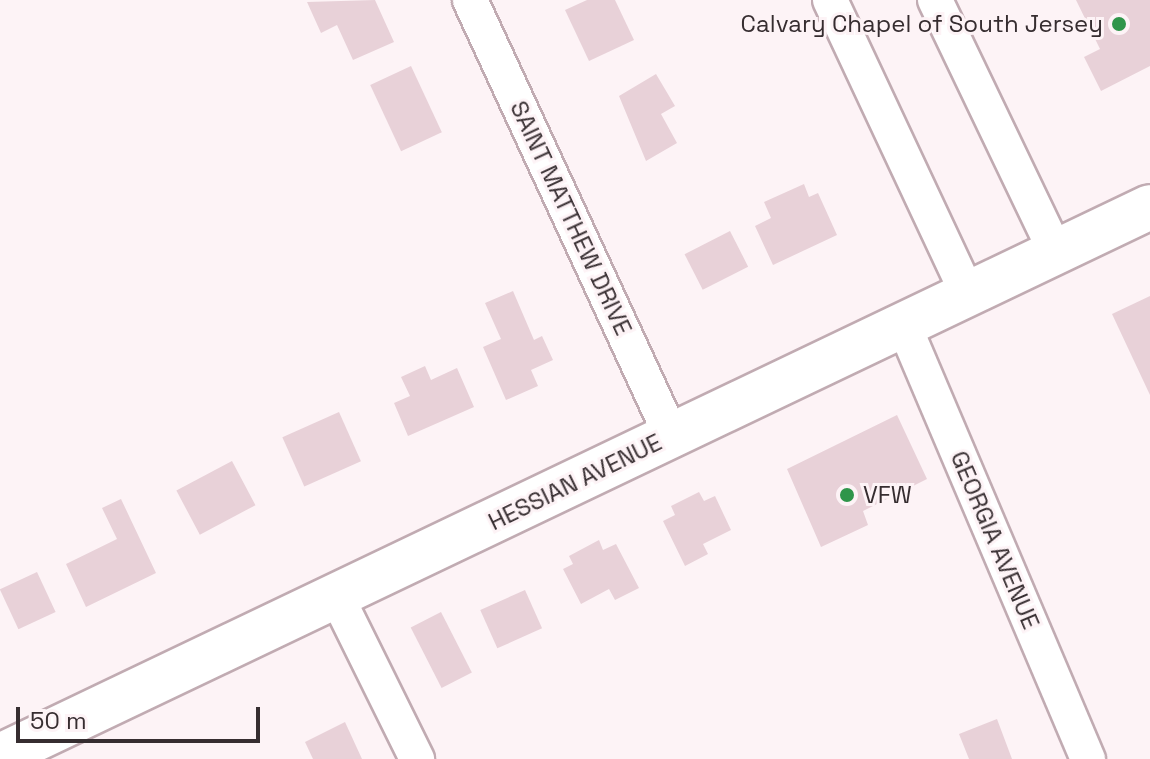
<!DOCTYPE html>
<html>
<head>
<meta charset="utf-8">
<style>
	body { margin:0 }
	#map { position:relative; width:1150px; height:759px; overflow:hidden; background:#fdf3f6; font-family:"Space Grotesk",sans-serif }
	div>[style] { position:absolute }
	.building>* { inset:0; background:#e8d1d8; transform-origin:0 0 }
	.roads { filter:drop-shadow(2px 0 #c1abb2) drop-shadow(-2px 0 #c1abb2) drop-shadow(0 2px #c1abb2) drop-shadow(0 -2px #c1abb2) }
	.minor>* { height:34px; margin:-17px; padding:0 17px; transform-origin:17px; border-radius:17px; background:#fff }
	.major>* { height:44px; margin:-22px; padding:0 22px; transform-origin:22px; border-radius:22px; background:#fff }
	.dots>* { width:22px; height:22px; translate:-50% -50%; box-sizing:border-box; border:4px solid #fdf3f6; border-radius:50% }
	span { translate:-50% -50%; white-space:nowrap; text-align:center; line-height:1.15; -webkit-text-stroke:6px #fdf3f6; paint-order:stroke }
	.poi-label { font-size:24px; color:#362d30 }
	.right { translate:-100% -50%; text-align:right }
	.left { translate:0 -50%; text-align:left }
	.street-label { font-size:24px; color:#362d30 }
	.scale { position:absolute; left:16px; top:707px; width:244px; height:36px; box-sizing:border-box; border:4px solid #362d30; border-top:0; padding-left:10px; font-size:24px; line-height:28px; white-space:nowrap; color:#362d30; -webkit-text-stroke:6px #fdf3f6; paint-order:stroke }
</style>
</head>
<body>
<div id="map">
	<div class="building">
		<i style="clip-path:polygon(375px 0,394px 42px,353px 60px,337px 25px,321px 33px,307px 2px)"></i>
		<i style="clip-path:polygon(587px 0,615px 0,634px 40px,589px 61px,565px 10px)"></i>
		<i style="clip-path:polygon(1076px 0,1150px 0,1150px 66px,1101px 91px,1084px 57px,1100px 49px)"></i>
		<i style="left:411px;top:66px;width:73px;height:45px;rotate:65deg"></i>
		<i style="clip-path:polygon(656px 74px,675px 106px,661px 114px,677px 143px,646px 161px,619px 96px)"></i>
		<i style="clip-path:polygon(804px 184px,809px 197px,818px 193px,837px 235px,773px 265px,755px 226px,771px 218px,764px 202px)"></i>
		<i style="left:730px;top:231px;width:40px;height:51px;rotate:63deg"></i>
		<i style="clip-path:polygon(513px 291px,534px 340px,542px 336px,553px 360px,531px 370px,538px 386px,506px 400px,483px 347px,501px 339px,485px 303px)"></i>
		<i style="clip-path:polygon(1150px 296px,1150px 395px,1112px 314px)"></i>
		<i style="clip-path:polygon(425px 366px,431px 380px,457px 368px,474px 407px,408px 436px,394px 403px,410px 396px,401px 377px)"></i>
		<i style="left:339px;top:412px;width:54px;height:62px;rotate:66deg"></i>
		<i style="clip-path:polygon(897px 415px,927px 479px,863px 511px,868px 525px,821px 547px,787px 469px)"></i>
		<i style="left:232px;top:461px;width:50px;height:63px;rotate:62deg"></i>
		<i style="clip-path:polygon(699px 492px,704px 501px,715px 496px,731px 530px,703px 544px,708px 554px,685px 566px,663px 521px,675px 515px,671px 506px)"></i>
		<i style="clip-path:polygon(121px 499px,156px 573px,86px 607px,66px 564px,117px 539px,102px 508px)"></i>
		<i style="clip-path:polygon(599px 540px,603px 550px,616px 544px,639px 588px,615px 600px,609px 589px,581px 604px,563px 569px,573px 564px,569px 556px)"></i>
		<i style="left:37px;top:572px;width:44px;height:41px;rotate:65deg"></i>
		<i style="left:525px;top:590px;width:42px;height:49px;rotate:66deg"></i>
		<i style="left:441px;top:612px;width:68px;height:34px;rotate:63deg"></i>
		<i style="clip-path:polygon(997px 719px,1012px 759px,969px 759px,959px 734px)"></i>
		<i style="clip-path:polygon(345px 722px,362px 759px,313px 759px,305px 742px)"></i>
	</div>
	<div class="roads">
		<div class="minor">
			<i style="left:470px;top:0;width:480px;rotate:65.2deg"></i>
			<i style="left:830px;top:0;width:325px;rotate:64.9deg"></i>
			<i style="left:935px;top:0;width:278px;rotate:64.4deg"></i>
			<i style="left:902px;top:321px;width:476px;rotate:67deg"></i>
			<i style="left:337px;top:597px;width:181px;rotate:63.7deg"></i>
		</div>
		<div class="major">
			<i style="left:0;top:756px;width:1274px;rotate:-25.52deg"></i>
		</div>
	</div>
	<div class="dots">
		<i style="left:1119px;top:24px;background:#2f954a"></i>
		<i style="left:847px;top:495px;background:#2f954a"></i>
	</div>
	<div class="poi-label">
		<span class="right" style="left:1103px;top:24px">Calvary Chapel of South Jersey</span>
		<span class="left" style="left:863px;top:495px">VFW</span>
	</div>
	<div class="street-label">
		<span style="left:571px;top:218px;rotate:65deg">SAINT MATTHEW DRIVE</span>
		<span style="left:575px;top:482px;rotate:-26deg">HESSIAN AVENUE</span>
		<span style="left:995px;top:540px;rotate:67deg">GEORGIA AVENUE</span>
	</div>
	<div class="scale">50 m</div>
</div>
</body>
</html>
